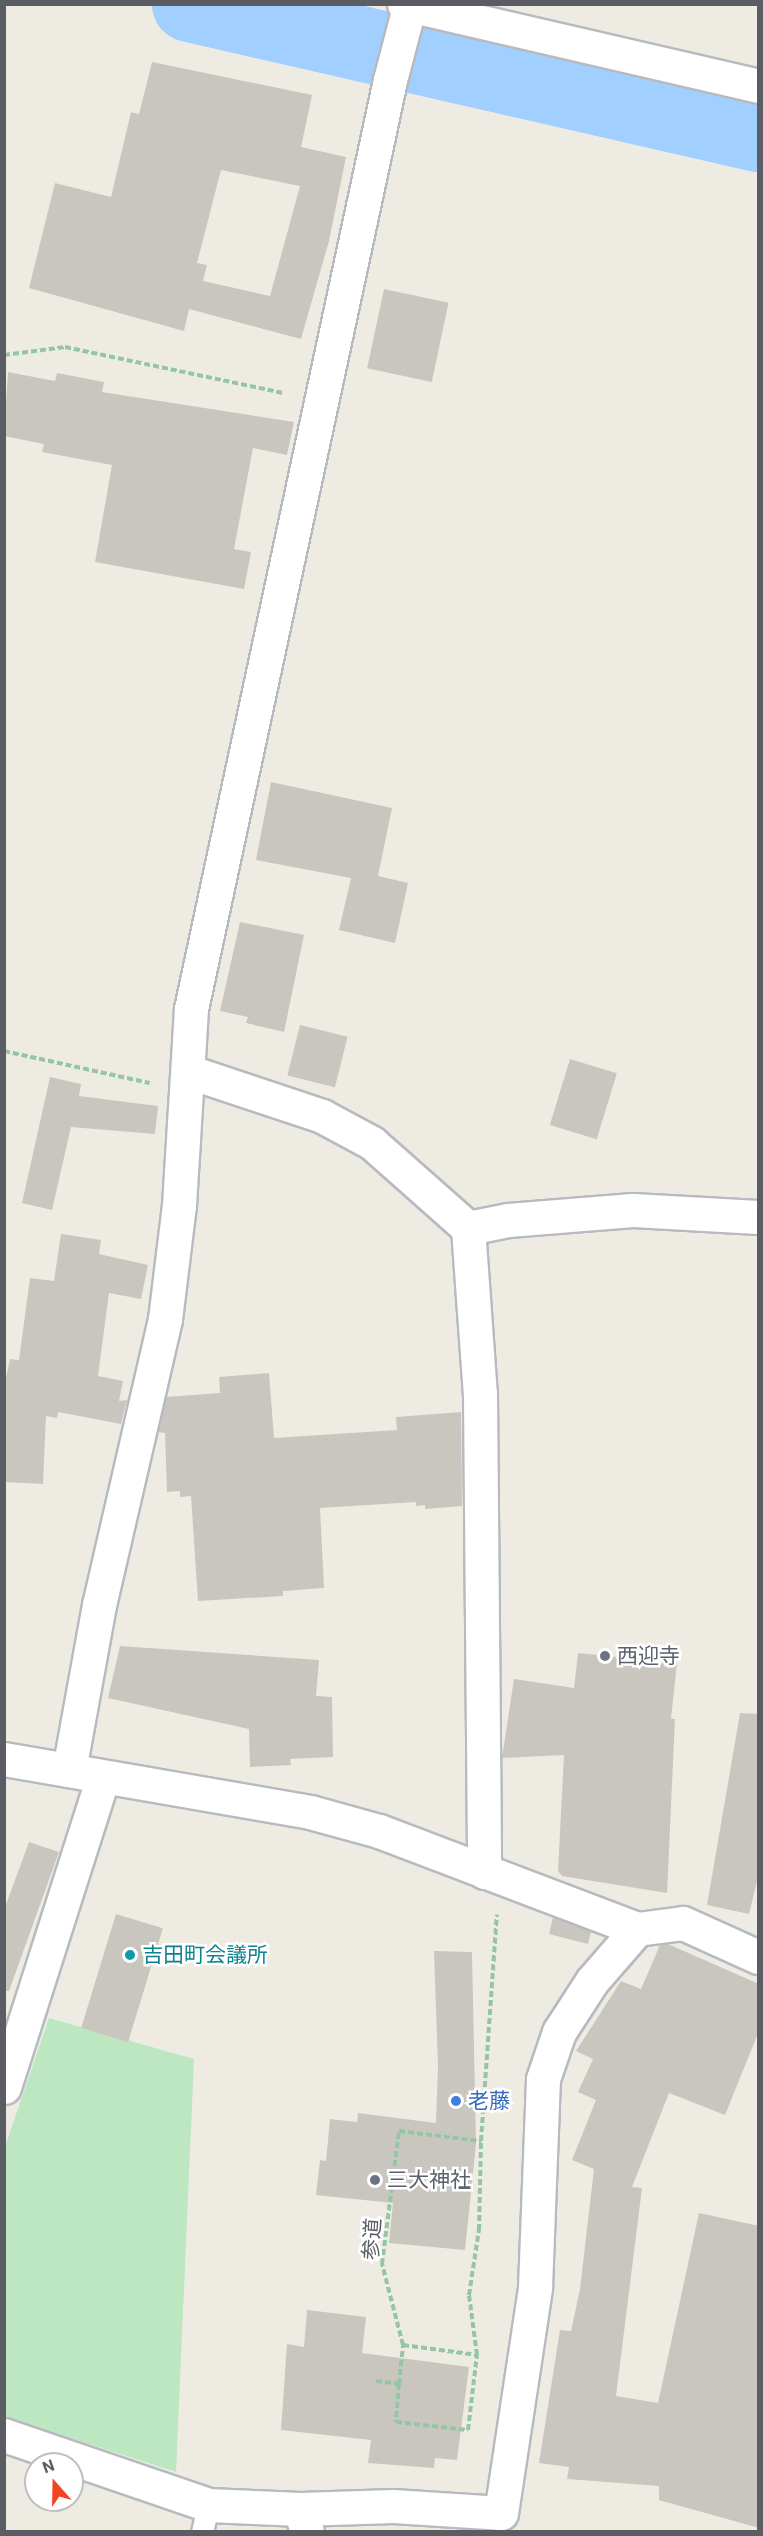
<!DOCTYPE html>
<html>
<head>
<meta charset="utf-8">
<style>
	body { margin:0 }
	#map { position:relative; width:763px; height:2536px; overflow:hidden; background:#eeece2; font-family:Roboto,"Noto Sans JP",sans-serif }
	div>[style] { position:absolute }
	.green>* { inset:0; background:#bce7c0 }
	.river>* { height:75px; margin:-37.5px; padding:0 37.5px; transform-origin:37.5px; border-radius:37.5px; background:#a1cfff }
	.building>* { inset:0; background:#c9c6bf; transform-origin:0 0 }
	.path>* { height:4px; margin-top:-2px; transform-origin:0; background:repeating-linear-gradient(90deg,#94c6a6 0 6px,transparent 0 9px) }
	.roads { filter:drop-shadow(2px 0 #b7babf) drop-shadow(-2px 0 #b7babf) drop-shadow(0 2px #b7babf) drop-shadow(0 -2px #b7babf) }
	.service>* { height:21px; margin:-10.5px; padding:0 10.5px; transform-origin:10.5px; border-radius:10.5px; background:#fff }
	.minor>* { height:33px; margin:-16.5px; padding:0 16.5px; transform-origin:16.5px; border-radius:16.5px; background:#fff }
	.dots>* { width:16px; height:16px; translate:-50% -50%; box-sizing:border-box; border:3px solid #fff; border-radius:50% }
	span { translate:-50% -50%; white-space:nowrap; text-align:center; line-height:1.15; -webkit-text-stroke:5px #fff; paint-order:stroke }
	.worship-label { font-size:21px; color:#5b616d }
	.left { translate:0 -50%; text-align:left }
	.culture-label { font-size:21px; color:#0d838f }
	.shop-label { font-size:21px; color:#366cbe }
	.street-label { font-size:21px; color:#5a5e64 }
	.frame { position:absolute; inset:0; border:6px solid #5a5e64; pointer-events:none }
	.north { position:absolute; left:24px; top:2452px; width:60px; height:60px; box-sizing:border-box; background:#fff; border:2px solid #bdbfc1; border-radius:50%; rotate:340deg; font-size:16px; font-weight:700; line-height:24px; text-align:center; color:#5a5e64 }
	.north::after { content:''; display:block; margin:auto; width:21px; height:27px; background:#f34323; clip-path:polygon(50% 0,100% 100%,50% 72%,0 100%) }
</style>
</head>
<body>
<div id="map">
	<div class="green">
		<i style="clip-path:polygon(49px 2018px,194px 2059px,176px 2472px,5px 2417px,5px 2147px)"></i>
	</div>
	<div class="river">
		<i style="left:189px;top:4px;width:584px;rotate:12.87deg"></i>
	</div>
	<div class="building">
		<i style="clip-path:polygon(evenodd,152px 62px,312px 95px,301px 147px,346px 157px,329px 241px,301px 339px,189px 309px,184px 331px,29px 288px,55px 183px,111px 197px,131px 112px,139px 114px,152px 62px,221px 170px,300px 186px,270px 296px,203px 281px,207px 265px,197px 263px,221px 170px)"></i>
		<i style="left:384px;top:289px;width:66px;height:81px;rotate:12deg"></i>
		<i style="clip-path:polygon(8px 372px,55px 381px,57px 373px,104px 382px,102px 392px,294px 422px,287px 455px,253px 448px,234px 549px,251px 552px,244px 589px,95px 562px,112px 465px,42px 452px,44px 444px,4px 436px)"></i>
		<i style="clip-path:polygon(271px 782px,392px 808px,378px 876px,408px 883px,395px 943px,339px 930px,351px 878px,256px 860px)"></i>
		<i style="clip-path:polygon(240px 922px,304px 935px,284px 1032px,246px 1023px,248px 1017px,220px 1011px)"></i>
		<i style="left:300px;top:1025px;width:49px;height:52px;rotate:14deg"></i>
		<i style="left:570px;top:1059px;width:49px;height:69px;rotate:17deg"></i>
		<i style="clip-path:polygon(50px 1077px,81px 1084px,79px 1096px,158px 1106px,155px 1134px,71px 1127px,52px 1210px,22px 1203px)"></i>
		<i style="clip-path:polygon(61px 1234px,101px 1240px,99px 1254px,148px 1265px,141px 1299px,109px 1293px,98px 1376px,123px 1381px,119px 1401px,127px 1400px,121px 1424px,58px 1412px,57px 1418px,46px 1416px,43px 1484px,4px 1482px,4px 1387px,10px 1359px,19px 1360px,30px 1278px,54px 1281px)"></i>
		<i style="clip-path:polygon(269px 1373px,274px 1438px,397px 1430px,396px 1417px,461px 1412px,462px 1506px,425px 1509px,425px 1505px,416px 1506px,416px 1502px,320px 1508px,324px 1588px,283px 1591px,283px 1596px,198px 1601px,191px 1496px,180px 1497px,180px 1491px,167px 1492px,165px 1433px,158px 1432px,166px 1397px,220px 1393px,219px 1377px)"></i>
		<i style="clip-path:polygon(120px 1646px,319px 1660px,316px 1696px,332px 1697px,333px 1757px,290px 1759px,291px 1765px,250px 1767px,249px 1729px,108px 1698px)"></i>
		<i style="clip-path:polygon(578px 1653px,677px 1663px,671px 1719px,675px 1719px,667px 1893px,562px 1876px,558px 1871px,564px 1755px,502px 1758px,514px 1679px,574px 1688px)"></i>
		<i style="clip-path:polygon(740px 1713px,759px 1714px,759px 1873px,749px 1914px,707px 1905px)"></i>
		<i style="clip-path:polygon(29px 1842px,59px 1852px,9px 1991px,4px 1991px,4px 1910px)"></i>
		<i style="left:116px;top:1914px;width:49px;height:119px;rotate:17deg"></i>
		<i style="clip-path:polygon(553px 1917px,591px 1932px,588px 1944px,549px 1934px)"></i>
		<i style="clip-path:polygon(668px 1944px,759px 1984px,759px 2031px,725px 2115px,669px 2093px,632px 2187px,642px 2188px,616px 2396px,658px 2403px,699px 2213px,759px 2226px,759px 2528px,659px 2500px,659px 2486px,567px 2479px,569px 2467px,539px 2463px,560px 2330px,571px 2331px,580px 2289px,594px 2169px,572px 2160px,596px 2100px,578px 2092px,593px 2059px,576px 2051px,621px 1981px,641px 1989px,660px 1945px)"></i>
		<i style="clip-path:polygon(434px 1951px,472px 1952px,476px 2144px,465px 2250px,389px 2243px,393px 2203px,316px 2195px,320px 2160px,326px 2161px,330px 2119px,357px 2122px,358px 2113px,436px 2123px,438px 2067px)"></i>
		<i style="clip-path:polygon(307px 2310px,366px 2317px,362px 2353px,469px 2367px,457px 2460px,435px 2458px,434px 2468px,368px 2463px,371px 2440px,281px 2430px,287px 2344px,304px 2347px)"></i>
	</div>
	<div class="path">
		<i style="left:4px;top:355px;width:62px;rotate:-7.5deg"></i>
		<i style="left:65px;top:347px;width:224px;rotate:11.9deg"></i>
		<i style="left:4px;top:1051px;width:149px;rotate:12.4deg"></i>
		<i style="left:403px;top:2345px;width:75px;rotate:7.7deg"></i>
		<i style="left:477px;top:2355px;width:61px;rotate:-97.6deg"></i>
		<i style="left:469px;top:2295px;width:66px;rotate:-81.3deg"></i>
		<i style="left:479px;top:2230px;width:89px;rotate:-88.7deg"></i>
		<i style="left:376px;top:2381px;width:23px;rotate:7deg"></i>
		<i style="left:399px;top:2384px;width:39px;rotate:-84deg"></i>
		<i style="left:403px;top:2345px;width:84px;rotate:-104.5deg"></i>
		<i style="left:382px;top:2264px;width:134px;rotate:-82.7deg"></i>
		<i style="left:399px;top:2131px;width:83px;rotate:7deg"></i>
		<i style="left:481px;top:2141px;width:227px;rotate:-86deg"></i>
		<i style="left:399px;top:2384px;width:38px;rotate:95deg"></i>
		<i style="left:396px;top:2422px;width:72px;rotate:6.3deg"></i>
		<i style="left:468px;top:2430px;width:76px;rotate:-83.2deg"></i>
	</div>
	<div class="roads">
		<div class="service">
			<i style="left:202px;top:2532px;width:28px;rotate:-77deg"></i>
		</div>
		<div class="minor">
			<i style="left:404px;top:4px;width:363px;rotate:13deg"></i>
			<i style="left:190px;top:1072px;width:139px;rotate:18.4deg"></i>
			<i style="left:322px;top:1116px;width:57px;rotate:28.4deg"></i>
			<i style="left:372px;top:1143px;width:128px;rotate:41.5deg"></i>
			<i style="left:468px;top:1228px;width:41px;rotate:-11.3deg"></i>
			<i style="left:508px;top:1220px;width:125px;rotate:-4.6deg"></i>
			<i style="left:633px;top:1210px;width:125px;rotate:3.2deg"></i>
			<i style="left:468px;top:1228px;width:166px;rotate:85.9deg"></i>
			<i style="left:480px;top:1394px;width:478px;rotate:89.5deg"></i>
			<i style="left:4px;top:1759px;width:311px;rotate:9.8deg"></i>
			<i style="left:310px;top:1812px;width:72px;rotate:15.4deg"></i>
			<i style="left:379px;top:1831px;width:276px;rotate:20.8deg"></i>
			<i style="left:637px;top:1929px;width:46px;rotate:-7.4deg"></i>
			<i style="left:683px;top:1923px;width:82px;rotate:24.4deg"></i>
			<i style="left:69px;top:1770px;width:168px;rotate:-79.7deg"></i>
			<i style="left:99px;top:1605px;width:294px;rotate:-77deg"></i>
			<i style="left:165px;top:1319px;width:115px;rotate:-83deg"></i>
			<i style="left:179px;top:1205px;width:196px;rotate:-86.5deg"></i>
			<i style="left:191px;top:1009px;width:950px;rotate:-77.91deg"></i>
			<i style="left:390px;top:80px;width:79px;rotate:-75.3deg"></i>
			<i style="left:4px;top:2087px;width:325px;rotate:-72.3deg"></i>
			<i style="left:4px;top:2435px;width:216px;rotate:18.9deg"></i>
			<i style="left:208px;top:2505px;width:92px;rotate:2.5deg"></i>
			<i style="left:307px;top:2532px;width:24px;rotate:-107deg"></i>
			<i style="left:300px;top:2509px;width:93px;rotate:-1.8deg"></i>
			<i style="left:393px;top:2506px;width:108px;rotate:3.7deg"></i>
			<i style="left:501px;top:2513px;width:229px;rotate:-81.4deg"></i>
			<i style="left:535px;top:2287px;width:208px;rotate:-87.8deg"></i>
			<i style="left:543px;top:2079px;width:50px;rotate:-71.2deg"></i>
			<i style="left:559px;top:2032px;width:61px;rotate:-57.1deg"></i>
			<i style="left:592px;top:1981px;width:69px;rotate:-49.1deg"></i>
		</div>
	</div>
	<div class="dots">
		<i style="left:605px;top:1656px;background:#6b7280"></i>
		<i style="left:130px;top:1955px;background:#0f9aa8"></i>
		<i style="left:456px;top:2101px;background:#3f7fe0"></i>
		<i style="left:375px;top:2180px;background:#6b7280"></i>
	</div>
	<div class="worship-label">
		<span class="left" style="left:617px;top:1656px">西迎寺</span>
		<span class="left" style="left:387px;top:2180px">三大神社</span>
	</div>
	<div class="culture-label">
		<span class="left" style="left:142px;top:1955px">吉田町会議所</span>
	</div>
	<div class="shop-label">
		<span class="left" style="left:468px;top:2101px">老藤</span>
	</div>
	<div class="street-label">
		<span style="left:372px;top:2239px;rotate:-86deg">参道</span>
	</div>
	<div class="frame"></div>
	<div class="north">N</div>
</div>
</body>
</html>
